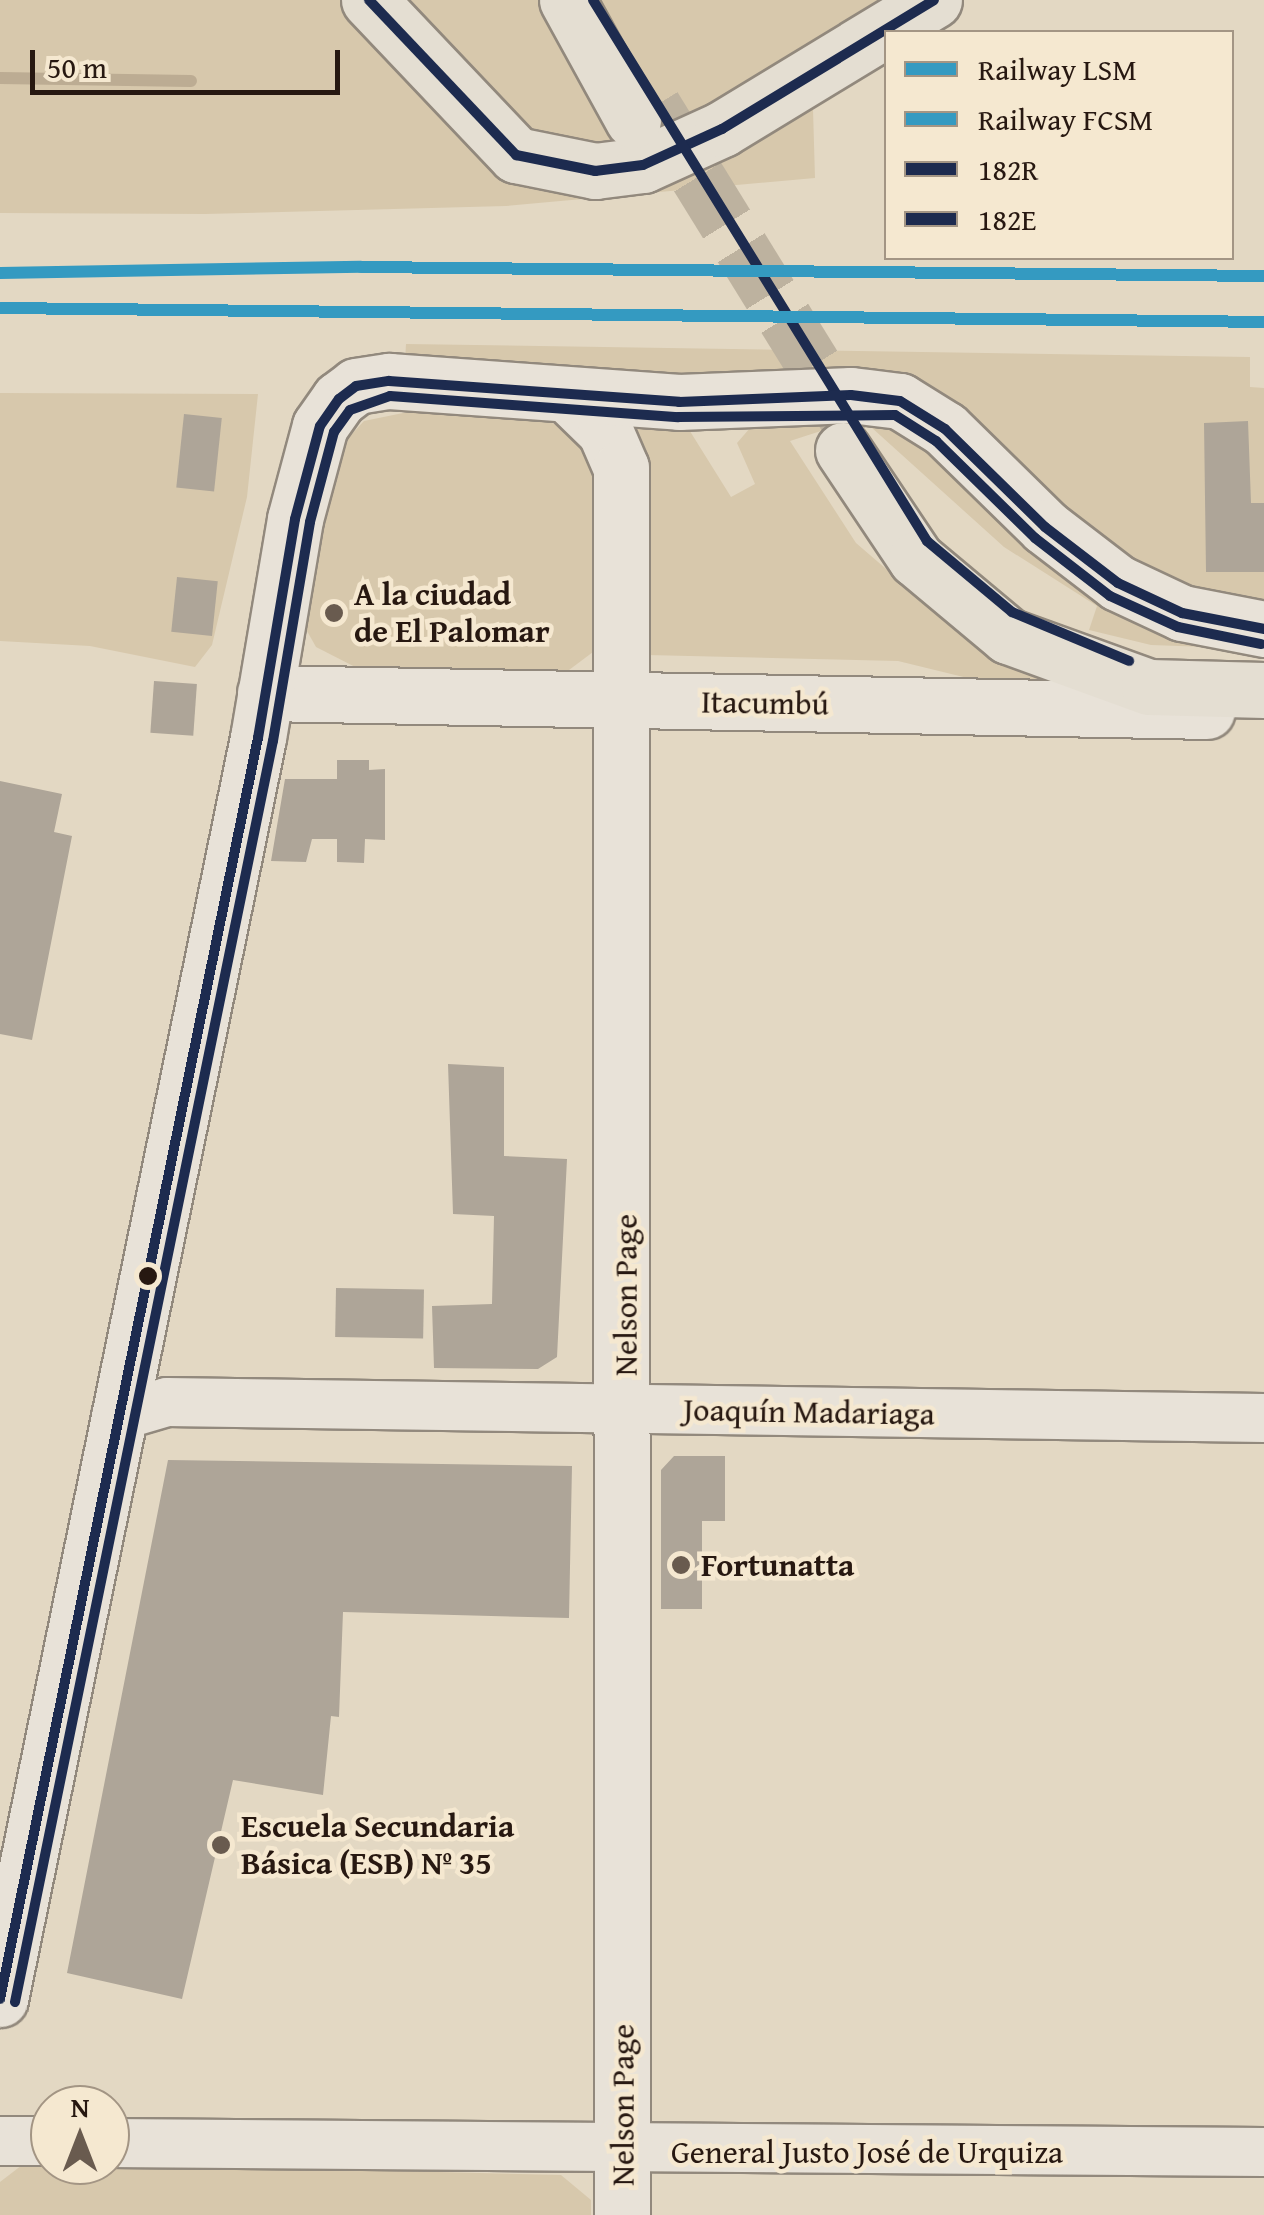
<!DOCTYPE html>
<html>
<head>
<meta charset="utf-8">
<style>
	body { margin:0 }
	#map { position:relative; width:1264px; height:2215px; overflow:hidden; background:#e3d8c3; font-family:"Gentium Book Plus",serif }
	div>[style] { position:absolute }
	.green>* { inset:0; background:#d7c8ac }
	.stream>* { height:12px; margin:-6px; padding:0 6px; transform-origin:6px; border-radius:6px; background:#bcac93 }
	.building>* { inset:0; background:#aea598; transform-origin:0 0 }
	.primary-tunnel>* { height:55px; margin-top:-27.5px; transform-origin:0; background:repeating-linear-gradient(90deg,#bdb29f 0 55px,transparent 0 83px) }
	.roads { filter:drop-shadow(2px 0 #92897d) drop-shadow(-2px 0 #92897d) drop-shadow(0 2px #92897d) drop-shadow(0 -2px #92897d) }
	.minor>* { height:48px; margin:-24px; padding:0 24px; transform-origin:24px; border-radius:24px; background:#e8e2d8 }
	.tertiary>* { height:55px; margin:-27.5px; padding:0 27.5px; transform-origin:27.5px; border-radius:27.5px; background:#e8e2d8 }
	.primary>* { height:55px; margin:-27.5px; padding:0 27.5px; transform-origin:27.5px; border-radius:27.5px; background:#e4ded2 }
	.bus-1>* { height:10px; margin:-5px; padding:0 5px; transform-origin:5px; border-radius:5px; background:#1d2b4f }
	.bus-2>* { height:10px; margin:-5px; padding:0 5px; transform-origin:5px; border-radius:5px; background:#1d2b4f }
	.rail-1>* { height:12px; margin:-6px; padding:0 6px; transform-origin:6px; border-radius:6px; background:#349ac1 }
	.rail-2>* { height:12px; margin:-6px; padding:0 6px; transform-origin:6px; border-radius:6px; background:#349ac1 }
	.dots>* { width:28px; height:28px; translate:-50% -50%; box-sizing:border-box; border:5px solid #f5e8d0; border-radius:50% }
	span { translate:-50% -50%; white-space:nowrap; text-align:center; line-height:1.15; -webkit-text-stroke:9px #f5e8d0; paint-order:stroke }
	.poi-label { font-size:32px; color:#271811; font-weight:700 }
	.left { translate:0 -50%; text-align:left }
	.street-label { font-size:32px; color:#271811 }
	.legend { position:absolute; left:884px; top:30px; width:350px; height:230px; box-sizing:border-box; background:#f5e8d0; border:2px solid #a39584; margin:0; padding:12px 18px; list-style:none; font-size:30px; color:#271811 }
	.legend li { display:flex; align-items:center; gap:20px; height:50px }
	.legend b { width:50px; border:2px solid #a39584 }
	.north { position:absolute; left:30px; top:2085px; width:100px; height:100px; box-sizing:border-box; background:#f5e8d0; border:2px solid #a39584; border-radius:50%; rotate:0deg; font-size:28px; font-weight:700; line-height:40px; text-align:center; color:#271811 }
	.north::after { content:''; display:block; margin:auto; width:35px; height:45px; background:#695b4f; clip-path:polygon(50% 0,100% 100%,50% 72%,0 100%) }
	.scale { position:absolute; left:30px; top:50px; width:310px; height:45px; box-sizing:border-box; border:5px solid #271811; border-top:0; padding-left:12px; font-size:30px; line-height:35px; white-space:nowrap; color:#271811; -webkit-text-stroke:8px #f5e8d0; paint-order:stroke }
</style>
</head>
<body>
<div id="map">
	<div class="green">
		<i style="clip-path:polygon(0 0,902px 0,793px 69px,813px 109px,815px 178px,506px 206px,205px 214px,0 213px)"></i>
		<i style="clip-path:polygon(406px 344px,1250px 357px,1250px 387px,1264px 388px,1264px 605px,1129px 572px,972px 439px,785px 384px,405px 361px)"></i>
		<i style="clip-path:polygon(0 393px,258px 394px,247px 497px,212px 645px,195px 667px,90px 646px,0 641px)"></i>
		<i style="clip-path:polygon(442px 405px,543px 418px,578px 437px,597px 470px,601px 634px,593px 652px,565px 673px,367px 673px,316px 647px,303px 624px,320px 481px,336px 451px,364px 421px)"></i>
		<i style="clip-path:polygon(860px 408px,1264px 649px,1151px 645px,1089px 630px,1097px 606px,1004px 547px,861px 418px,790px 441px,856px 543px,949px 623px,1046px 676px,1134px 698px,984px 682px,898px 661px,647px 655px,624px 429px,636px 412px,688px 428px,731px 497px,755px 484px,737px 443px,757px 420px)"></i>
		<i style="clip-path:polygon(26px 2162px,561px 2175px,591px 2200px,591px 2215px,0 2215px,0 2182px)"></i>
	</div>
	<div class="stream">
		<i style="left:0;top:78px;width:191px;rotate:0.9deg"></i>
	</div>
	<div class="building">
		<i style="left:184px;top:414px;width:38px;height:74px;rotate:6deg"></i>
		<i style="clip-path:polygon(1248px 421px,1251px 503px,1264px 503px,1264px 572px,1206px 572px,1204px 423px)"></i>
		<i style="left:177px;top:577px;width:41px;height:55px;rotate:6deg"></i>
		<i style="left:154px;top:681px;width:43px;height:52px;rotate:4deg"></i>
		<i style="clip-path:polygon(337px 760px,369px 760px,369px 770px,385px 769px,385px 840px,365px 839px,364px 863px,337px 862px,337px 839px,312px 839px,306px 862px,271px 861px,285px 779px,337px 779px)"></i>
		<i style="clip-path:polygon(0 781px,62px 794px,54px 832px,72px 836px,32px 1040px,0 1034px)"></i>
		<i style="clip-path:polygon(448px 1064px,504px 1067px,504px 1156px,567px 1159px,557px 1357px,538px 1369px,434px 1368px,432px 1306px,492px 1304px,494px 1216px,453px 1214px)"></i>
		<i style="left:336px;top:1288px;width:88px;height:49px;rotate:1deg"></i>
		<i style="clip-path:polygon(674px 1456px,725px 1456px,725px 1521px,702px 1521px,702px 1609px,661px 1609px,661px 1470px)"></i>
		<i style="clip-path:polygon(168px 1460px,572px 1466px,569px 1618px,343px 1612px,339px 1717px,331px 1716px,323px 1795px,233px 1780px,182px 1999px,67px 1973px)"></i>
	</div>
	<div class="primary-tunnel">
		<i style="left:654px;top:106px;width:384px;rotate:58.3deg"></i>
	</div>
	<div class="roads">
		<div class="minor">
			<i style="left:116px;top:1417px;width:53px;rotate:-16.4deg"></i>
			<i style="left:167px;top:1402px;width:1097px;rotate:0.84deg"></i>
			<i style="left:0;top:2141px;width:50px"></i>
			<i style="left:110px;top:2143px;width:1154px;rotate:0.45deg"></i>
		</div>
		<div class="tertiary">
			<i style="left:568px;top:395px;width:52px;rotate:44.2deg"></i>
			<i style="left:605px;top:431px;width:40px;rotate:66.6deg"></i>
			<i style="left:621px;top:468px;width:1747px;rotate:89.97deg"></i>
			<i style="left:265px;top:693px;width:942px;rotate:1.09deg"></i>
			<i style="left:0;top:1999px;width:1287px;rotate:-78.44deg"></i>
			<i style="left:258px;top:738px;width:222px;rotate:-80.4deg"></i>
			<i style="left:295px;top:519px;width:96px;rotate:-75deg"></i>
			<i style="left:320px;top:426px;width:33px;rotate:-55deg"></i>
			<i style="left:339px;top:399px;width:21px;rotate:-37deg"></i>
			<i style="left:356px;top:386px;width:33px;rotate:-9deg"></i>
			<i style="left:389px;top:381px;width:291px;rotate:4.1deg"></i>
			<i style="left:679px;top:402px;width:172px;rotate:-2.3deg"></i>
			<i style="left:851px;top:395px;width:49px;rotate:7deg"></i>
			<i style="left:900px;top:401px;width:53px;rotate:31.9deg"></i>
			<i style="left:945px;top:429px;width:140px;rotate:44.4deg"></i>
			<i style="left:1045px;top:527px;width:92px;rotate:37.5deg"></i>
			<i style="left:1118px;top:583px;width:71px;rotate:25.1deg"></i>
			<i style="left:1182px;top:613px;width:84px;rotate:11deg"></i>
		</div>
		<div class="primary">
			<i style="left:369px;top:0;width:214px;rotate:46.5deg"></i>
			<i style="left:516px;top:155px;width:81px;rotate:11.4deg"></i>
			<i style="left:595px;top:171px;width:48px;rotate:-7.1deg"></i>
			<i style="left:643px;top:165px;width:87px;rotate:-24.5deg"></i>
			<i style="left:722px;top:129px;width:248px;rotate:-31.3deg"></i>
			<i style="left:567px;top:0;width:137px;rotate:61.2deg"></i>
			<i style="left:843px;top:450px;width:131px;rotate:56.2deg"></i>
			<i style="left:916px;top:559px;width:120px;rotate:39.9deg"></i>
			<i style="left:1008px;top:636px;width:150px;rotate:19.9deg"></i>
			<i style="left:1149px;top:687px;width:115px;rotate:1.5deg"></i>
		</div>
	</div>
	<div class="bus-1">
		<i style="left:369px;top:0;width:214px;rotate:46.5deg"></i>
		<i style="left:516px;top:155px;width:81px;rotate:11.4deg"></i>
		<i style="left:595px;top:171px;width:48px;rotate:-7.1deg"></i>
		<i style="left:643px;top:165px;width:87px;rotate:-24.5deg"></i>
		<i style="left:722px;top:129px;width:248px;rotate:-31.3deg"></i>
		<i style="left:593px;top:0;width:636px;rotate:58.31deg"></i>
		<i style="left:927px;top:541px;width:111px;rotate:39.9deg"></i>
		<i style="left:1012px;top:612px;width:127px;rotate:22.7deg"></i>
		<i style="left:0;top:1999px;width:1287px;rotate:-78.44deg"></i>
		<i style="left:258px;top:738px;width:222px;rotate:-80.4deg"></i>
		<i style="left:295px;top:519px;width:96px;rotate:-75deg"></i>
		<i style="left:320px;top:426px;width:33px;rotate:-55deg"></i>
		<i style="left:339px;top:399px;width:21px;rotate:-37deg"></i>
		<i style="left:356px;top:386px;width:33px;rotate:-9deg"></i>
		<i style="left:389px;top:381px;width:291px;rotate:4.1deg"></i>
		<i style="left:679px;top:402px;width:172px;rotate:-2.3deg"></i>
		<i style="left:851px;top:395px;width:49px;rotate:7deg"></i>
		<i style="left:900px;top:401px;width:53px;rotate:31.9deg"></i>
		<i style="left:945px;top:429px;width:140px;rotate:44.4deg"></i>
		<i style="left:1045px;top:527px;width:92px;rotate:37.5deg"></i>
		<i style="left:1118px;top:583px;width:71px;rotate:25.1deg"></i>
		<i style="left:1182px;top:613px;width:84px;rotate:11deg"></i>
	</div>
	<div class="bus-2">
		<i style="left:15px;top:2002px;width:1287px;rotate:-78.44deg"></i>
		<i style="left:273px;top:741px;width:222px;rotate:-80.4deg"></i>
		<i style="left:310px;top:522px;width:93px;rotate:-75.1deg"></i>
		<i style="left:334px;top:432px;width:27px;rotate:-54deg"></i>
		<i style="left:350px;top:410px;width:42px;rotate:-19.3deg"></i>
		<i style="left:390px;top:396px;width:289px;rotate:4.2deg"></i>
		<i style="left:678px;top:417px;width:217px;rotate:-0.5deg"></i>
		<i style="left:895px;top:415px;width:49px;rotate:32.4deg"></i>
		<i style="left:936px;top:441px;width:139px;rotate:44.4deg"></i>
		<i style="left:1035px;top:538px;width:95px;rotate:37.7deg"></i>
		<i style="left:1110px;top:596px;width:75px;rotate:24.5deg"></i>
		<i style="left:1178px;top:627px;width:85px;rotate:11.6deg"></i>
	</div>
	<div class="rail-1">
		<i style="left:0;top:273px;width:361px;rotate:-1deg"></i>
		<i style="left:361px;top:267px;width:903px;rotate:0.57deg"></i>
	</div>
	<div class="rail-2">
		<i style="left:0;top:308px;width:1264px;rotate:0.63deg"></i>
	</div>
	<div class="dots">
		<i style="left:334px;top:613px;background:#695b4f"></i>
		<i style="left:148px;top:1276px;background:#271811"></i>
		<i style="left:681px;top:1565px;background:#695b4f"></i>
		<i style="left:221px;top:1845px;background:#695b4f"></i>
	</div>
	<div class="poi-label">
		<span class="left" style="left:354px;top:613px">A la ciudad<br>de El Palomar</span>
		<span class="left" style="left:701px;top:1565px">Fortunatta</span>
		<span class="left" style="left:241px;top:1845px">Escuela Secundaria<br>Básica (ESB) Nº 35</span>
	</div>
	<div class="street-label">
		<span style="left:765px;top:703px;rotate:1deg">Itacumbú</span>
		<span style="left:626px;top:1295px;rotate:-90deg">Nelson Page</span>
		<span style="left:809px;top:1412px;rotate:1deg">Joaquín Madariaga</span>
		<span style="left:623px;top:2105px;rotate:-90deg">Nelson Page</span>
		<span style="left:867px;top:2152px">General Justo José de Urquiza</span>
	</div>
	<ul class="legend">
	<li><b style="height:12px;background:#349ac1"></b>Railway LSM</li>
	<li><b style="height:12px;background:#349ac1"></b>Railway FCSM</li>
	<li><b style="height:12px;background:#1d2b4f"></b>182R</li>
	<li><b style="height:12px;background:#1d2b4f"></b>182E</li>
	</ul>
	<div class="north">N</div>
	<div class="scale">50 m</div>
</div>
</body>
</html>
